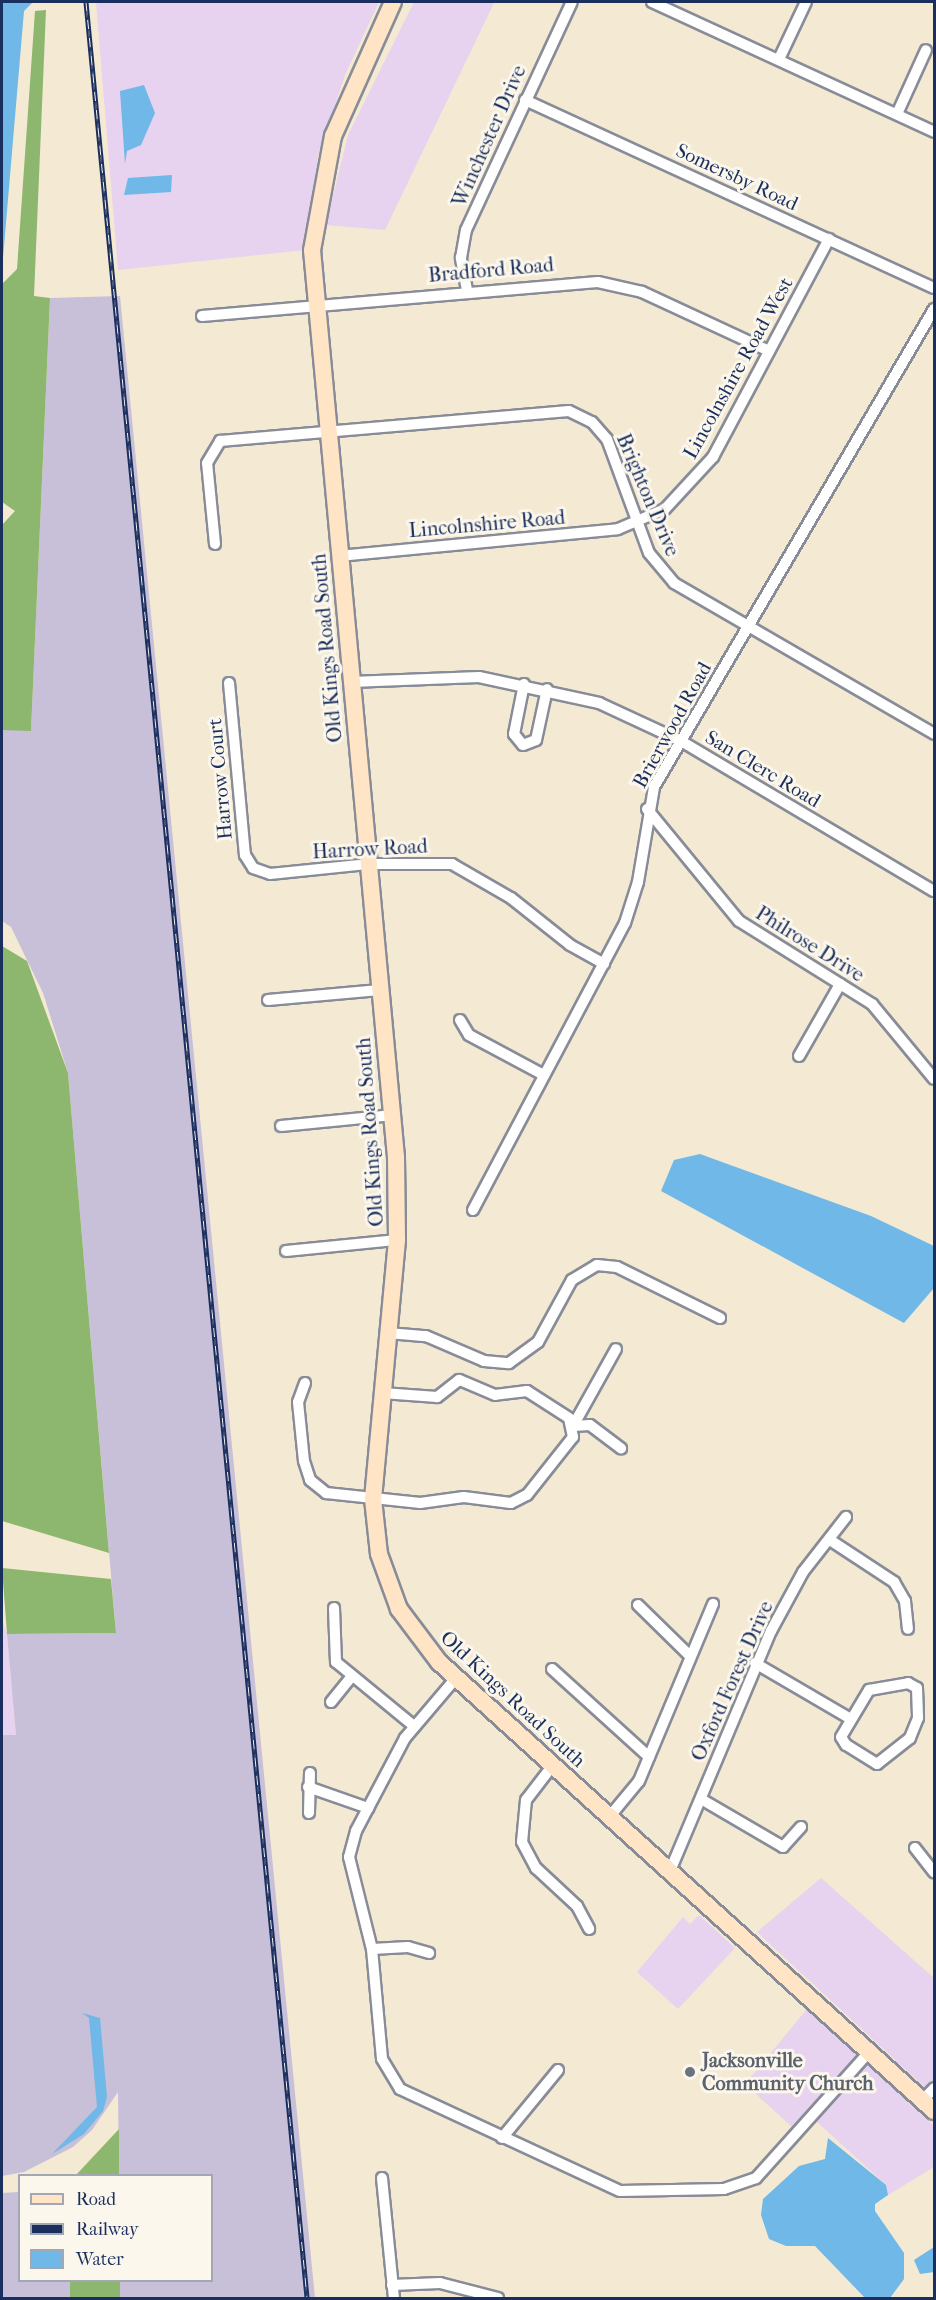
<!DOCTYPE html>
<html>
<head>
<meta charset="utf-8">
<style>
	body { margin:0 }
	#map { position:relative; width:936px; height:2300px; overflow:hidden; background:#f4e9d2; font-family:"IM FELL French Canon",serif }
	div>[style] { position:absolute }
	.built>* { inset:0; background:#e7d2ef }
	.industrial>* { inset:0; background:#c8bfd8 }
	.forest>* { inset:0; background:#8db76e; transform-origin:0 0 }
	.water>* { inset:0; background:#6fb8e7 }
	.roads { filter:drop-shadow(2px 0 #888c98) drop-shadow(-2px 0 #888c98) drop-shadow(0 2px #888c98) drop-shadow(0 -2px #888c98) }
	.street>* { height:10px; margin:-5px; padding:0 5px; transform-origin:5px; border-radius:5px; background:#fff }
	.secondary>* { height:16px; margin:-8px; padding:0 8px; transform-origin:8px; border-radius:8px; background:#ffe4c6 }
	.rail>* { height:5px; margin-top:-2.5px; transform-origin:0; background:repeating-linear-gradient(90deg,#fbf7ec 0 9px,#1b2f5e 0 18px); box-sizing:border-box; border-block:2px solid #1b2f5e }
	.dots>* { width:16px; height:16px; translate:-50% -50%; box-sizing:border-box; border:3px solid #fbf7ec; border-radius:50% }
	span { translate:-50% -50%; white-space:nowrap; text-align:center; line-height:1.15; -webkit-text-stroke:6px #fbf7ec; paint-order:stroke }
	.street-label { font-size:20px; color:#1b2f5e }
	.worship-label { font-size:20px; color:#5b616d; font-weight:700 }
	.left { translate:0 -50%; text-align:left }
	.frame { position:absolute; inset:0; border:3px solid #1b2f5e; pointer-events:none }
	.legend { position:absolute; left:18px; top:2174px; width:195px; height:108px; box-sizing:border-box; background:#fbf7ec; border:2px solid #a1a7b3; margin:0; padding:8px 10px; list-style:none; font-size:18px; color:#1b2f5e }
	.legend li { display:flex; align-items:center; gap:12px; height:30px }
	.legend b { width:30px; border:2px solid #a1a7b3 }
</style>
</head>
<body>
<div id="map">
	<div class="built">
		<i style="clip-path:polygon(96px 2px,379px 2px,345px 75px,318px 156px,305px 250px,118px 270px)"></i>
		<i style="clip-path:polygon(414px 2px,503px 2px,494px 3px,385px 230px,326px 225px,348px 135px)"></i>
		<i style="clip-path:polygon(2px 1620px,7px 1634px,16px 1735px,2px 1735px)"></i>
		<i style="clip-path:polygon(821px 1878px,934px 1978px,934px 2096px,757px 1932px)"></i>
		<i style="clip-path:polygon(699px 1915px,735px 1948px,678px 2009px,637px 1972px,683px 1917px,690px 1924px)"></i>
		<i style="clip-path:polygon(807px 2009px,934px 2126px,934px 2167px,888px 2195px,886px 2185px,806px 2112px,793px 2128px,745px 2084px)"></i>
	</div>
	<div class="industrial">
		<i style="clip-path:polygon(120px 296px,315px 2298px,120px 2298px,120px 2281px,212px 2280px,212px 2176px,119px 2175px,118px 2092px,92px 2130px,73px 2147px,24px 2172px,2px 2176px,2px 1735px,16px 1735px,7px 1634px,116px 1633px,68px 1073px,43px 993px,11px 927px,2px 921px,2px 730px,31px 730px,50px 298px)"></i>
		<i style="clip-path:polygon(19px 2192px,20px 2280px,70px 2281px,70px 2298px,2px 2298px,2px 2193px)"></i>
	</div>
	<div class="forest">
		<i style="clip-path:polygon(46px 10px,34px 296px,50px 298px,31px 731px,2px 730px,2px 525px,15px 511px,2px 502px,2px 284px,17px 269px,35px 11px)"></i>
		<i style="clip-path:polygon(2px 946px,27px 961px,68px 1073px,109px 1553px,2px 1521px)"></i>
		<i style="clip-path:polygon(2px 1568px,111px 1579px,116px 1633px,7px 1634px)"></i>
		<i style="clip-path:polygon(119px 2129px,119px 2175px,76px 2175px)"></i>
		<i style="left:70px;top:2281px;width:50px;height:17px"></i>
	</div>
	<div class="water">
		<i style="clip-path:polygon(2px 2px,33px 2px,24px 11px,2px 270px)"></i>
		<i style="clip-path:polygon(144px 85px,155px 113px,141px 145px,127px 151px,125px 164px,120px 91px)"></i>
		<i style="clip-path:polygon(172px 175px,171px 192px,124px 195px,128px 178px)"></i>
		<i style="clip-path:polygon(700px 1154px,871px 1216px,934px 1246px,934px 1288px,904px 1323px,661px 1191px,674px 1160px)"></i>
		<i style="clip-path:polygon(82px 2013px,100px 2018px,107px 2097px,103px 2111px,84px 2134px,52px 2154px,97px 2107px,89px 2018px)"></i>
		<i style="clip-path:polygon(828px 2138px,886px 2185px,888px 2195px,875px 2204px,875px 2211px,904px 2253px,904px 2279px,890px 2298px,865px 2298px,815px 2246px,786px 2246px,769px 2239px,761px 2215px,763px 2199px,799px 2166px,825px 2159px)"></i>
		<i style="clip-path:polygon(934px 2247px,934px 2272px,920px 2274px,914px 2260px)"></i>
	</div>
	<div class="roads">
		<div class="street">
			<i style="left:652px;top:2px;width:311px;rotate:24.7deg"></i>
			<i style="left:779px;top:59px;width:63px;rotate:-64.7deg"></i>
			<i style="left:525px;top:100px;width:450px;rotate:24.7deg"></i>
			<i style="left:897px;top:114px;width:70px;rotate:-65.6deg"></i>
			<i style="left:467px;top:290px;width:33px;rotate:-101deg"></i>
			<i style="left:461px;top:258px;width:28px;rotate:-80deg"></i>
			<i style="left:466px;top:230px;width:251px;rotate:-65.1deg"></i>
			<i style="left:202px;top:316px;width:397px;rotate:-4.9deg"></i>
			<i style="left:598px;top:282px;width:45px;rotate:12.8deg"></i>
			<i style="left:642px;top:292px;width:140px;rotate:24.9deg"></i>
			<i style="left:215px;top:544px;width:81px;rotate:-95.6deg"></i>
			<i style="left:207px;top:463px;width:26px;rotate:-59deg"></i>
			<i style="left:220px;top:441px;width:350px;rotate:-4.9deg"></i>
			<i style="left:569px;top:411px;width:25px;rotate:26deg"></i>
			<i style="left:592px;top:422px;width:23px;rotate:49deg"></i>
			<i style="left:607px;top:439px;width:121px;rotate:69.8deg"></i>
			<i style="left:649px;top:553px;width:39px;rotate:50deg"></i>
			<i style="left:674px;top:583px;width:301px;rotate:30.1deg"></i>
			<i style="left:339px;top:556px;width:280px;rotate:-5.5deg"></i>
			<i style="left:618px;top:529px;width:51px;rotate:-23.1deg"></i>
			<i style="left:665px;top:509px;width:71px;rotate:-47.3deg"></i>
			<i style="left:713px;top:457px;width:247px;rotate:-62deg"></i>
			<i style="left:351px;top:682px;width:128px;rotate:-2.2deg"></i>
			<i style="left:479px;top:677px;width:123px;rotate:12.2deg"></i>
			<i style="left:599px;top:703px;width:90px;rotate:24.9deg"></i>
			<i style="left:681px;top:741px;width:294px;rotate:30.7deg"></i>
			<i style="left:229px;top:683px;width:173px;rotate:84.7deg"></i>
			<i style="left:245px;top:855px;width:15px;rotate:58deg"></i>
			<i style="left:253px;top:868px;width:18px;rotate:19deg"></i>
			<i style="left:270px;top:874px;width:100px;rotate:-5.8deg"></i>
			<i style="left:369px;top:864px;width:83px"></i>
			<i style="left:452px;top:864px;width:68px;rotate:30deg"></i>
			<i style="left:511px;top:898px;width:75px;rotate:38.5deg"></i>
			<i style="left:570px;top:945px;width:39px;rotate:29deg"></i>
			<i style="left:524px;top:684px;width:51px;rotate:101.3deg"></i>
			<i style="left:514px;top:734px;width:14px;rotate:51deg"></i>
			<i style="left:523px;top:745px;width:14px;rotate:-21deg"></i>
			<i style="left:536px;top:740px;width:52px;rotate:-77.8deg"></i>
			<i style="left:647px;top:809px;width:145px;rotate:50.6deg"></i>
			<i style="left:739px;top:921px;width:157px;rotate:32deg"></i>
			<i style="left:872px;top:1004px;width:97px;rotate:50.4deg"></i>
			<i style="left:268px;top:1000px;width:112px;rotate:-5.1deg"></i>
			<i style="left:460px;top:1020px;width:17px;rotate:59deg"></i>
			<i style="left:469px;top:1035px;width:85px;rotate:28.1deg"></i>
			<i style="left:799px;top:1056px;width:83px;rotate:-60.3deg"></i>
			<i style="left:281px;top:1126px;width:113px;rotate:-5.6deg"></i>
			<i style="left:473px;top:1210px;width:325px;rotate:-62.1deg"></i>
			<i style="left:625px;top:923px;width:43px;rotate:-72.4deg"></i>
			<i style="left:638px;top:882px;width:96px;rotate:-80.4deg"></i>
			<i style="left:654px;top:787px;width:554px;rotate:-59.64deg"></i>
			<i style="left:286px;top:1251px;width:112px;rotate:-5.7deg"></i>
			<i style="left:388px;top:1333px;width:38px;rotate:5deg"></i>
			<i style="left:426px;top:1336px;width:63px;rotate:23.3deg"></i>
			<i style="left:484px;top:1361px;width:25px;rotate:5deg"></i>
			<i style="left:509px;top:1363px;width:36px;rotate:-36deg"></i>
			<i style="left:538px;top:1342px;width:71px;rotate:-61.3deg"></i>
			<i style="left:572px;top:1280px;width:29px;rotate:-31deg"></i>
			<i style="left:597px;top:1265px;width:20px;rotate:6deg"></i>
			<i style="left:617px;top:1267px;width:115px;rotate:26.3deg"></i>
			<i style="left:305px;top:1383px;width:20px;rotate:110deg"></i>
			<i style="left:298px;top:1402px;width:59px;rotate:84.2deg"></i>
			<i style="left:304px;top:1461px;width:20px;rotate:72deg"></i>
			<i style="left:310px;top:1480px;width:21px;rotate:39deg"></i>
			<i style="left:326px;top:1493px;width:95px;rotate:6.1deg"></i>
			<i style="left:420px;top:1503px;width:44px;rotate:-7.8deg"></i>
			<i style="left:464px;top:1497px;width:47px;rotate:7.3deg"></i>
			<i style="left:511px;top:1503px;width:18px;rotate:-27deg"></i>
			<i style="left:527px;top:1495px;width:74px;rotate:-51.6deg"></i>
			<i style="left:573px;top:1437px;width:19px;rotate:-102deg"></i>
			<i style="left:569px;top:1418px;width:50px;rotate:-147.3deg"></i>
			<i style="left:527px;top:1391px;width:32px;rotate:173deg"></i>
			<i style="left:495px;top:1395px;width:39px;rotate:-157deg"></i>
			<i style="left:459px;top:1380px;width:28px;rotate:142deg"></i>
			<i style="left:437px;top:1397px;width:55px;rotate:-175.8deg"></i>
			<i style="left:573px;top:1426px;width:88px;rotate:-60.8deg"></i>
			<i style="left:573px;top:1426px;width:17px;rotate:-3deg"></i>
			<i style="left:590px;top:1425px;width:39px;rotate:37deg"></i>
			<i style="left:830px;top:1540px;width:77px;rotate:33.3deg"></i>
			<i style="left:894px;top:1582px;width:22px;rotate:60deg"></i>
			<i style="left:905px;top:1601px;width:28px;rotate:84deg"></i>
			<i style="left:638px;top:1605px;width:73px;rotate:44.4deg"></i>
			<i style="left:334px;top:1608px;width:54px;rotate:87.9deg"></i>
			<i style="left:336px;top:1662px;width:101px;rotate:39.4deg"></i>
			<i style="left:755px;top:1663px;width:111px;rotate:30.3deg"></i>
			<i style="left:552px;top:1669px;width:131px;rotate:42.2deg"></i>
			<i style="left:456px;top:1678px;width:79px;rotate:130.4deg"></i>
			<i style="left:405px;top:1738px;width:105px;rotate:117.8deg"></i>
			<i style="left:356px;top:1831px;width:27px;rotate:105deg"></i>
			<i style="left:349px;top:1857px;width:95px;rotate:76deg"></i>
			<i style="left:372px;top:1949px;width:110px;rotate:84.8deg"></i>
			<i style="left:382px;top:2059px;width:35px;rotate:59deg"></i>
			<i style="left:400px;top:2089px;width:242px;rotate:24.9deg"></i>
			<i style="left:620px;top:2191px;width:104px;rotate:-1.1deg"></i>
			<i style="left:724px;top:2189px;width:34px;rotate:-19deg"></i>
			<i style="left:756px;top:2178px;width:169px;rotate:-48.1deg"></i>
			<i style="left:908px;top:1683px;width:10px;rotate:29deg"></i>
			<i style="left:917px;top:1688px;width:30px;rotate:88deg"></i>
			<i style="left:918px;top:1718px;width:22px;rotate:112deg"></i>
			<i style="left:910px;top:1738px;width:42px;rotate:141.8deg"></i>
			<i style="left:877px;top:1764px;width:36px;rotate:-148deg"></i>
			<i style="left:846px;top:1745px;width:9px;rotate:-122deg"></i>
			<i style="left:841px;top:1737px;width:55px;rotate:-59.2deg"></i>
			<i style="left:869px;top:1690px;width:40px;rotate:-10deg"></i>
			<i style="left:331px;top:1702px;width:32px;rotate:-51deg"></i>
			<i style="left:553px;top:1765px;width:44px;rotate:127.6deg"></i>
			<i style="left:526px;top:1800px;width:42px;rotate:95.4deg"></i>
			<i style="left:522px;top:1842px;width:30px;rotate:62deg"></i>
			<i style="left:536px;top:1868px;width:56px;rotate:42.8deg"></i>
			<i style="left:577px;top:1906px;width:26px;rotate:62deg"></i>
			<i style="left:308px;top:1787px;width:64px;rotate:19.3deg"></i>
			<i style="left:701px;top:1799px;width:95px;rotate:30.3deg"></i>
			<i style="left:783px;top:1847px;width:27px;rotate:-48deg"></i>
			<i style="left:309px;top:1813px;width:40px;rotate:-88.6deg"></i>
			<i style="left:610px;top:1816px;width:45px;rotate:-50.4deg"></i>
			<i style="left:639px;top:1781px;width:192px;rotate:-67.3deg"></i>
			<i style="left:915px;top:1848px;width:31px;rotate:52deg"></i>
			<i style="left:670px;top:1871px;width:260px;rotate:-67.2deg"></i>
			<i style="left:771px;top:1631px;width:67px;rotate:-61.5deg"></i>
			<i style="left:803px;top:1572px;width:70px;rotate:-52deg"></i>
			<i style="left:372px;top:1949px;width:36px;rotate:-3deg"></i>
			<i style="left:408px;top:1947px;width:22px;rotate:16deg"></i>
			<i style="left:923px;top:2100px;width:16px;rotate:-47deg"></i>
			<i style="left:502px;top:2138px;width:88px;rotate:-50.5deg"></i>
			<i style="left:382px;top:2178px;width:121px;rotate:84.3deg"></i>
			<i style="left:392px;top:2285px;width:48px;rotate:-2.4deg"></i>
			<i style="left:440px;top:2283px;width:60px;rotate:14.5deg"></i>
		</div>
		<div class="secondary">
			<i style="left:393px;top:2px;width:147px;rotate:114.1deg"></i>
			<i style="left:333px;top:136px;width:116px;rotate:100.4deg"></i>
			<i style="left:312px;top:250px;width:911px;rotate:84.71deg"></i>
			<i style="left:396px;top:1157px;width:83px;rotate:89.3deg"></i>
			<i style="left:397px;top:1240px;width:260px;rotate:95.3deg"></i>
			<i style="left:373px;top:1499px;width:55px;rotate:83.8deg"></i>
			<i style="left:379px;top:1554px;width:59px;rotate:70deg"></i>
			<i style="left:399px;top:1609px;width:66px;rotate:53deg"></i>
			<i style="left:439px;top:1662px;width:668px;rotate:42.21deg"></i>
		</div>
	</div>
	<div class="rail">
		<i style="left:86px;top:2px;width:2307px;rotate:84.5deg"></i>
	</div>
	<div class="dots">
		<i style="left:690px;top:2072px;background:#6b7280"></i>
	</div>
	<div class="street-label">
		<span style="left:489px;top:136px;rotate:-66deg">Winchester Drive</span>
		<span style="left:737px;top:177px;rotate:25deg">Somersby Road</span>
		<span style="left:491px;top:270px;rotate:-5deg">Bradford Road</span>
		<span style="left:738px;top:368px;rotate:-61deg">Lincolnshire Road West</span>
		<span style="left:648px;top:495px;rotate:67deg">Brighton Drive</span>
		<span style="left:487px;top:524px;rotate:-5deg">Lincolnshire Road</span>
		<span style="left:327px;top:648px;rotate:-95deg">Old Kings Road South</span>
		<span style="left:672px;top:725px;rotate:-61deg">Brierwood Road</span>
		<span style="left:763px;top:769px;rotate:31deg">San Clerc Road</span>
		<span style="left:220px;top:779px;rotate:-95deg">Harrow Court</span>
		<span style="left:370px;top:849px;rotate:-3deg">Harrow Road</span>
		<span style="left:810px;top:944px;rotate:32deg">Philrose Drive</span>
		<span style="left:370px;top:1132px;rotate:-94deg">Old Kings Road South</span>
		<span style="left:732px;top:1681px;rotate:-66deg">Oxford Forest Drive</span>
		<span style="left:513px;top:1699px;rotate:43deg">Old Kings Road South</span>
	</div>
	<div class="worship-label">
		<span class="left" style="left:702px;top:2072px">Jacksonville<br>Community Church</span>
	</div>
	<div class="frame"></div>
	<ul class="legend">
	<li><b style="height:8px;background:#ffe4c6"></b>Road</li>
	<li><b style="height:8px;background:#1b2f5e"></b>Railway</li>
	<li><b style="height:16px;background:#6fb8e7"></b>Water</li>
	</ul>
</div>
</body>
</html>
